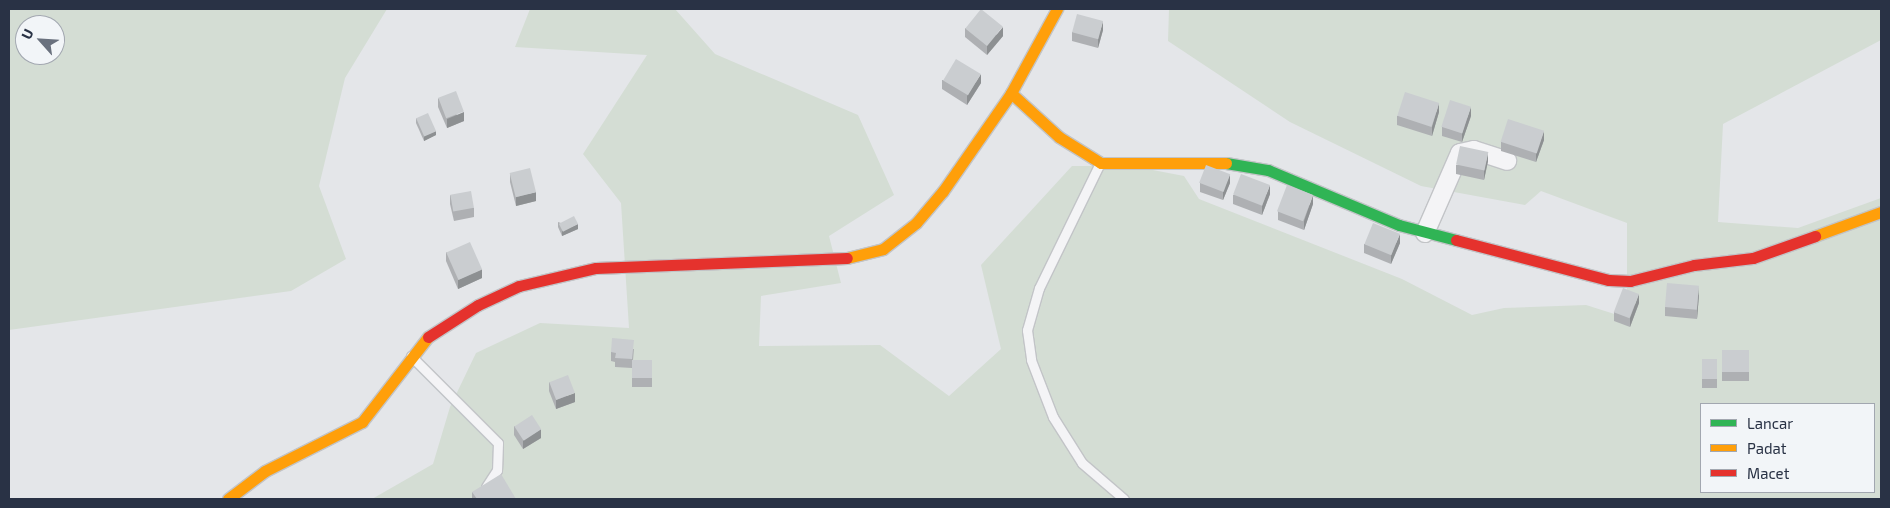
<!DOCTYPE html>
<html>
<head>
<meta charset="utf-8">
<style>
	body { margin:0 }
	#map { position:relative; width:1890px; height:508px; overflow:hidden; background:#e4e6e9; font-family:"Exo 2",sans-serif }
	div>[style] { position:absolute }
	.green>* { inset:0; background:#d4ddd4 }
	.roads { filter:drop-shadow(1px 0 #c2c4c7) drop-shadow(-1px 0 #c2c4c7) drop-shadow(0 1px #c2c4c7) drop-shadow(0 -1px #c2c4c7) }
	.lane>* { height:9px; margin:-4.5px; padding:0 4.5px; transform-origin:4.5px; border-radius:4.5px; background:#f4f4f6 }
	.street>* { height:18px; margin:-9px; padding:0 9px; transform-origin:9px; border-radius:9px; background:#f4f4f6 }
	.fast>* { height:11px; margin:-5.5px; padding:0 5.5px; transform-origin:5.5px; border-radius:5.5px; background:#30b455 }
	.slow>* { height:11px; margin:-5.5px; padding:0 5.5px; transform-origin:5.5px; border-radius:5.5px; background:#ff9f0a }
	.jam>* { height:11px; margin:-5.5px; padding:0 5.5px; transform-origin:5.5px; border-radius:5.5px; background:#e5322d }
	.wall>* { inset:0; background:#aeb0b3; transform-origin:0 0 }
	.shaded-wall>* { inset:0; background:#8d9092 }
	.building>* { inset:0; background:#cacdd0; transform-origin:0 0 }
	span { translate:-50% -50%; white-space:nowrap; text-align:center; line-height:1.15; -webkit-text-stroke:4px #f2f5f8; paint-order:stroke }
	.frame { position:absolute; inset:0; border:10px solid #293245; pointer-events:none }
	.legend { position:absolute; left:1700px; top:403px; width:175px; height:90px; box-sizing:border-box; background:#f2f5f8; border:1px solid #a2a7b0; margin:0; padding:6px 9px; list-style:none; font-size:15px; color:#293245 }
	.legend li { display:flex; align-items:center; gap:10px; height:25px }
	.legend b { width:25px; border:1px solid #a2a7b0 }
	.north { position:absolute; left:15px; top:15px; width:50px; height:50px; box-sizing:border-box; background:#f2f5f8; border:1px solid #a2a7b0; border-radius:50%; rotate:296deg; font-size:14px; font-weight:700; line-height:20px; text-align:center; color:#293245 }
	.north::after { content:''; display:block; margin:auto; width:18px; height:22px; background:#6a717e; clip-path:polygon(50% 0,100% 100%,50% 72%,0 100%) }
</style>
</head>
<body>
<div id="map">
	<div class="green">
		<i style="clip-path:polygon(evenodd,9px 9px,387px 9px,345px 78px,319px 186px,346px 259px,291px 291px,9px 330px,9px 9px,25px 25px,55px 25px,55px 55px,25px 55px,25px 25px)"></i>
		<i style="clip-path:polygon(evenodd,530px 9px,675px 9px,715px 54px,858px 115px,894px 195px,829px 236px,841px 283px,761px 296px,759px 346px,880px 345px,949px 396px,1001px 349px,981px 265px,1072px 166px,1132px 166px,1184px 176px,1199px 199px,1402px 279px,1472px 315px,1504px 308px,1586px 305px,1627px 318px,1627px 223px,1541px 191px,1525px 205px,1421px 186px,1290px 122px,1168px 41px,1169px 9px,1881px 9px,1881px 40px,1723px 124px,1718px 222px,1798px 228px,1881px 198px,1881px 499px,372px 499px,433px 464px,450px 407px,476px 353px,540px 323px,629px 328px,621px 203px,583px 154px,647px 55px,515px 47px,530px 9px,1701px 404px,1874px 404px,1874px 492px,1701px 492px,1701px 404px)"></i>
	</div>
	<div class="roads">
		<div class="lane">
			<i style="left:1100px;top:163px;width:139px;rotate:116deg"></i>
			<i style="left:1039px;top:288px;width:44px;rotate:105.9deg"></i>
			<i style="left:1027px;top:330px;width:30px;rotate:82deg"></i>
			<i style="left:1031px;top:360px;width:61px;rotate:68.9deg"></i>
			<i style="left:1053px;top:417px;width:54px;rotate:57.8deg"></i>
			<i style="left:1082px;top:463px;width:55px;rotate:40.6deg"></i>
			<i style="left:411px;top:356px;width:123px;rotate:45deg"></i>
			<i style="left:498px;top:443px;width:27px;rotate:92deg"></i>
			<i style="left:497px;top:470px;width:20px;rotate:123deg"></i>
		</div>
		<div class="street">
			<i style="left:1425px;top:233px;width:87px;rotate:-66.4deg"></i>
			<i style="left:1460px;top:153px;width:14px;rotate:-12deg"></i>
			<i style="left:1474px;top:150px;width:35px;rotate:18deg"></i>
		</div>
		<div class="fast">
			<i style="left:1226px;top:163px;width:43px;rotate:9.5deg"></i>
			<i style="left:1268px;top:170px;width:142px;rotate:22.8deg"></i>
			<i style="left:1399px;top:225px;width:59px;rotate:14.7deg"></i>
		</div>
		<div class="slow">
			<i style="left:1011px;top:93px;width:65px;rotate:42.5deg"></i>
			<i style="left:1059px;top:137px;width:49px;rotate:31.8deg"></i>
			<i style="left:1101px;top:163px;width:125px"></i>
			<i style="left:1815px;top:236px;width:70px;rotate:-20deg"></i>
			<i style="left:847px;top:258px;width:37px;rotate:-14deg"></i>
			<i style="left:883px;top:249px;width:42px;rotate:-38.2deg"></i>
			<i style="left:916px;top:223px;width:42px;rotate:-49.8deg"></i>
			<i style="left:943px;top:191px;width:119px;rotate:-55.2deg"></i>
			<i style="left:1011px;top:93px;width:96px;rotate:-61.3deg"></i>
			<i style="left:228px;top:499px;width:46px;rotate:-37.1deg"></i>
			<i style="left:265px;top:471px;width:109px;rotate:-26.8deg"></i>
			<i style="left:362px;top:422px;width:108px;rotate:-52.2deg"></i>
		</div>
		<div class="jam">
			<i style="left:1456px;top:240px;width:158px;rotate:14.7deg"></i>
			<i style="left:1609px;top:280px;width:21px;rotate:3deg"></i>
			<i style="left:1630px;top:281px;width:66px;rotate:-14deg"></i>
			<i style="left:1694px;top:265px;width:59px;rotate:-6.8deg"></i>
			<i style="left:1753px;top:258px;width:66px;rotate:-19.5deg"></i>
			<i style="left:428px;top:337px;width:59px;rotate:-32.6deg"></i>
			<i style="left:478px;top:305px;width:45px;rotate:-24.9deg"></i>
			<i style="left:519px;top:286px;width:79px;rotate:-13.2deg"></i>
			<i style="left:596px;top:268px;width:251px;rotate:-2.3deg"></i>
		</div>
	</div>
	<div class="wall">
		<i style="clip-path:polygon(965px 28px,1003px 36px,987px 55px,965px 37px)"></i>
		<i style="clip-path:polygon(1103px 30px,1098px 48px,1072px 41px,1072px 32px)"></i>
		<i style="clip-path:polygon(942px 80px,981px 83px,967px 105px,942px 89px)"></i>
		<i style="clip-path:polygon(438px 98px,464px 121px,447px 128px,438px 107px)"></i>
		<i style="clip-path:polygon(1439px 112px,1432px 136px,1397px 125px,1397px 116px)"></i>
		<i style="clip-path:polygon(1471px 116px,1462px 142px,1442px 136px,1442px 127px)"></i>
		<i style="clip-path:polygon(416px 118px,436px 135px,424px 141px,416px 123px)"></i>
		<i style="clip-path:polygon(1544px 140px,1536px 162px,1501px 151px,1501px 142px)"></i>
		<i style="clip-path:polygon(1488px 161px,1484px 180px,1456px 174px,1456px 165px)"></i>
		<i style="clip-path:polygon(510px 173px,536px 201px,516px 206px,510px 182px)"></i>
		<i style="clip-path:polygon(1200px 183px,1230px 183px,1223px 200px,1200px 192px)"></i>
		<i style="clip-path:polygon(1270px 194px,1262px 215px,1233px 204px,1233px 195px)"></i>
		<i style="clip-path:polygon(450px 195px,474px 208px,474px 217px,454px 221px,450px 204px)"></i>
		<i style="clip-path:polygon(1313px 204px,1304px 230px,1278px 220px,1278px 211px)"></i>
		<i style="clip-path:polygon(558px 222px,578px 229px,562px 236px,558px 227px)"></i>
		<i style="clip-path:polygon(1400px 243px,1391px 264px,1364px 253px,1364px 244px)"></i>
		<i style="clip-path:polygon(446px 252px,482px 278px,458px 289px,446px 261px)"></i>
		<i style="clip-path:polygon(1699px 295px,1697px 319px,1665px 316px,1665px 307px)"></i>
		<i style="clip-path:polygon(1639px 303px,1630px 327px,1614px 321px,1614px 312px)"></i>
		<i style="clip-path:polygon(634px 349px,633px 360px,652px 360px,652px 387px,632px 387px,632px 367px,632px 368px,615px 367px,615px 362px,611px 361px,611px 352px)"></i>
		<i style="left:1749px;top:350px;width:31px;height:27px;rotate:90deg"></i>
		<i style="left:1717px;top:359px;width:29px;height:15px;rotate:90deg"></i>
		<i style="clip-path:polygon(549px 382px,575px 402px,556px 409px,549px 391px)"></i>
		<i style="clip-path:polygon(514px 426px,541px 438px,523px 449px,514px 435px)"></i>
		<i style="clip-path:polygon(472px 492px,516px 499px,472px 499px)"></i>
	</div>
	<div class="shaded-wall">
		<i style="clip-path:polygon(1103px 21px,1103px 30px,1098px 48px,1098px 39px)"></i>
		<i style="clip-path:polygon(1003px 27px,1003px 36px,987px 55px,987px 46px)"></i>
		<i style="clip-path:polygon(981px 74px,981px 83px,967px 105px,967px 96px)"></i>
		<i style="clip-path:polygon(1439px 103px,1439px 112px,1432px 136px,1432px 127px)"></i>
		<i style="clip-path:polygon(1471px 107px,1471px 116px,1462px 142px,1462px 133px)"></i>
		<i style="clip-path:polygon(464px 112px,464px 121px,447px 128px,447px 119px)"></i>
		<i style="clip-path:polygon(436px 131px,436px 135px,424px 141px,424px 136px)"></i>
		<i style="clip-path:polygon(1544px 131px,1544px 140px,1536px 162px,1536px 153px)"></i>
		<i style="clip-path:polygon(1488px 152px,1488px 161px,1484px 180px,1484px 171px)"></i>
		<i style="clip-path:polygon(1230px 174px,1230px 183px,1223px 200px,1223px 191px)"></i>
		<i style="clip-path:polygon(1270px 185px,1270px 194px,1262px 215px,1262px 206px)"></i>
		<i style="clip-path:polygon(536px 192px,536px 201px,516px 206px,516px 197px)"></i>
		<i style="clip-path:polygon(1313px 195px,1313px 204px,1304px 230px,1304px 221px)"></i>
		<i style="clip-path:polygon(578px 224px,578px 229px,562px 236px,562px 231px)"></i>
		<i style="clip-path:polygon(1400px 234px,1400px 243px,1391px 264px,1391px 255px)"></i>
		<i style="clip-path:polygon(482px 269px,482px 278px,458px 289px,458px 280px)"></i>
		<i style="clip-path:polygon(1699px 286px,1699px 295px,1697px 319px,1697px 310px)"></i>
		<i style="clip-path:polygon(1639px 294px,1639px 303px,1630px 327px,1630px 318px)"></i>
		<i style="clip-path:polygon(575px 393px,575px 402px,556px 409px,556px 400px)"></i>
		<i style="clip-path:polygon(541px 429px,541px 438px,523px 449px,523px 440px)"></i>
	</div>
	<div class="building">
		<i style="left:981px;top:9px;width:28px;height:25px;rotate:39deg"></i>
		<i style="left:1077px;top:14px;width:27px;height:19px;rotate:15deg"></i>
		<i style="left:956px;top:59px;width:29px;height:25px;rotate:31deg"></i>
		<i style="left:456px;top:91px;width:22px;height:19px;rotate:69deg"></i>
		<i style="left:1405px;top:92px;width:36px;height:25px;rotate:18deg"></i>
		<i style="left:1450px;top:100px;width:22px;height:28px;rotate:18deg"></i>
		<i style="left:428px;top:113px;width:20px;height:13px;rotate:66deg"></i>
		<i style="left:1508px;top:119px;width:38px;height:24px;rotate:18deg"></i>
		<i style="left:1460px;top:146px;width:29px;height:19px;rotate:12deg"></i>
		<i style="left:1206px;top:165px;width:26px;height:19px;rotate:21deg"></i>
		<i style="left:530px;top:168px;width:25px;height:21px;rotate:76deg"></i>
		<i style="left:1241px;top:174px;width:31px;height:22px;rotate:21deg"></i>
		<i style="left:1287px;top:185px;width:28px;height:28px;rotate:21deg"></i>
		<i style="left:471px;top:191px;width:17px;height:21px;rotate:80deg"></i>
		<i style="left:574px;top:216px;width:9px;height:17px;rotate:63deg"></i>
		<i style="left:1373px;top:223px;width:29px;height:23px;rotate:22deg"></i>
		<i style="left:470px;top:242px;width:30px;height:26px;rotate:66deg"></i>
		<i style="left:1667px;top:283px;width:32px;height:24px;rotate:5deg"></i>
		<i style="left:1623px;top:288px;width:17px;height:26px;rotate:21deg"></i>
		<i style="clip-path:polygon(612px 338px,634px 340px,632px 359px,615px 358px,616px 353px,611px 352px)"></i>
		<i style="left:1749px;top:350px;width:22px;height:27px;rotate:90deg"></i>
		<i style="left:1717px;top:359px;width:20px;height:15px;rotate:90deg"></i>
		<i style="left:632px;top:360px;width:20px;height:18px"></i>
		<i style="left:568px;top:375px;width:19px;height:20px;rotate:69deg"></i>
		<i style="left:532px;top:415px;width:17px;height:21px;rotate:57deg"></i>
		<i style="clip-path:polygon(501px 474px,516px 499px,477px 499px,472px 492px)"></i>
	</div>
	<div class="frame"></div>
	<ul class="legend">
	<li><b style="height:6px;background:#30b455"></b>Lancar</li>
	<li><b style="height:6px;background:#ff9f0a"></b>Padat</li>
	<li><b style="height:6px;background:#e5322d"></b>Macet</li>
	</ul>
	<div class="north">U</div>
</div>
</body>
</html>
